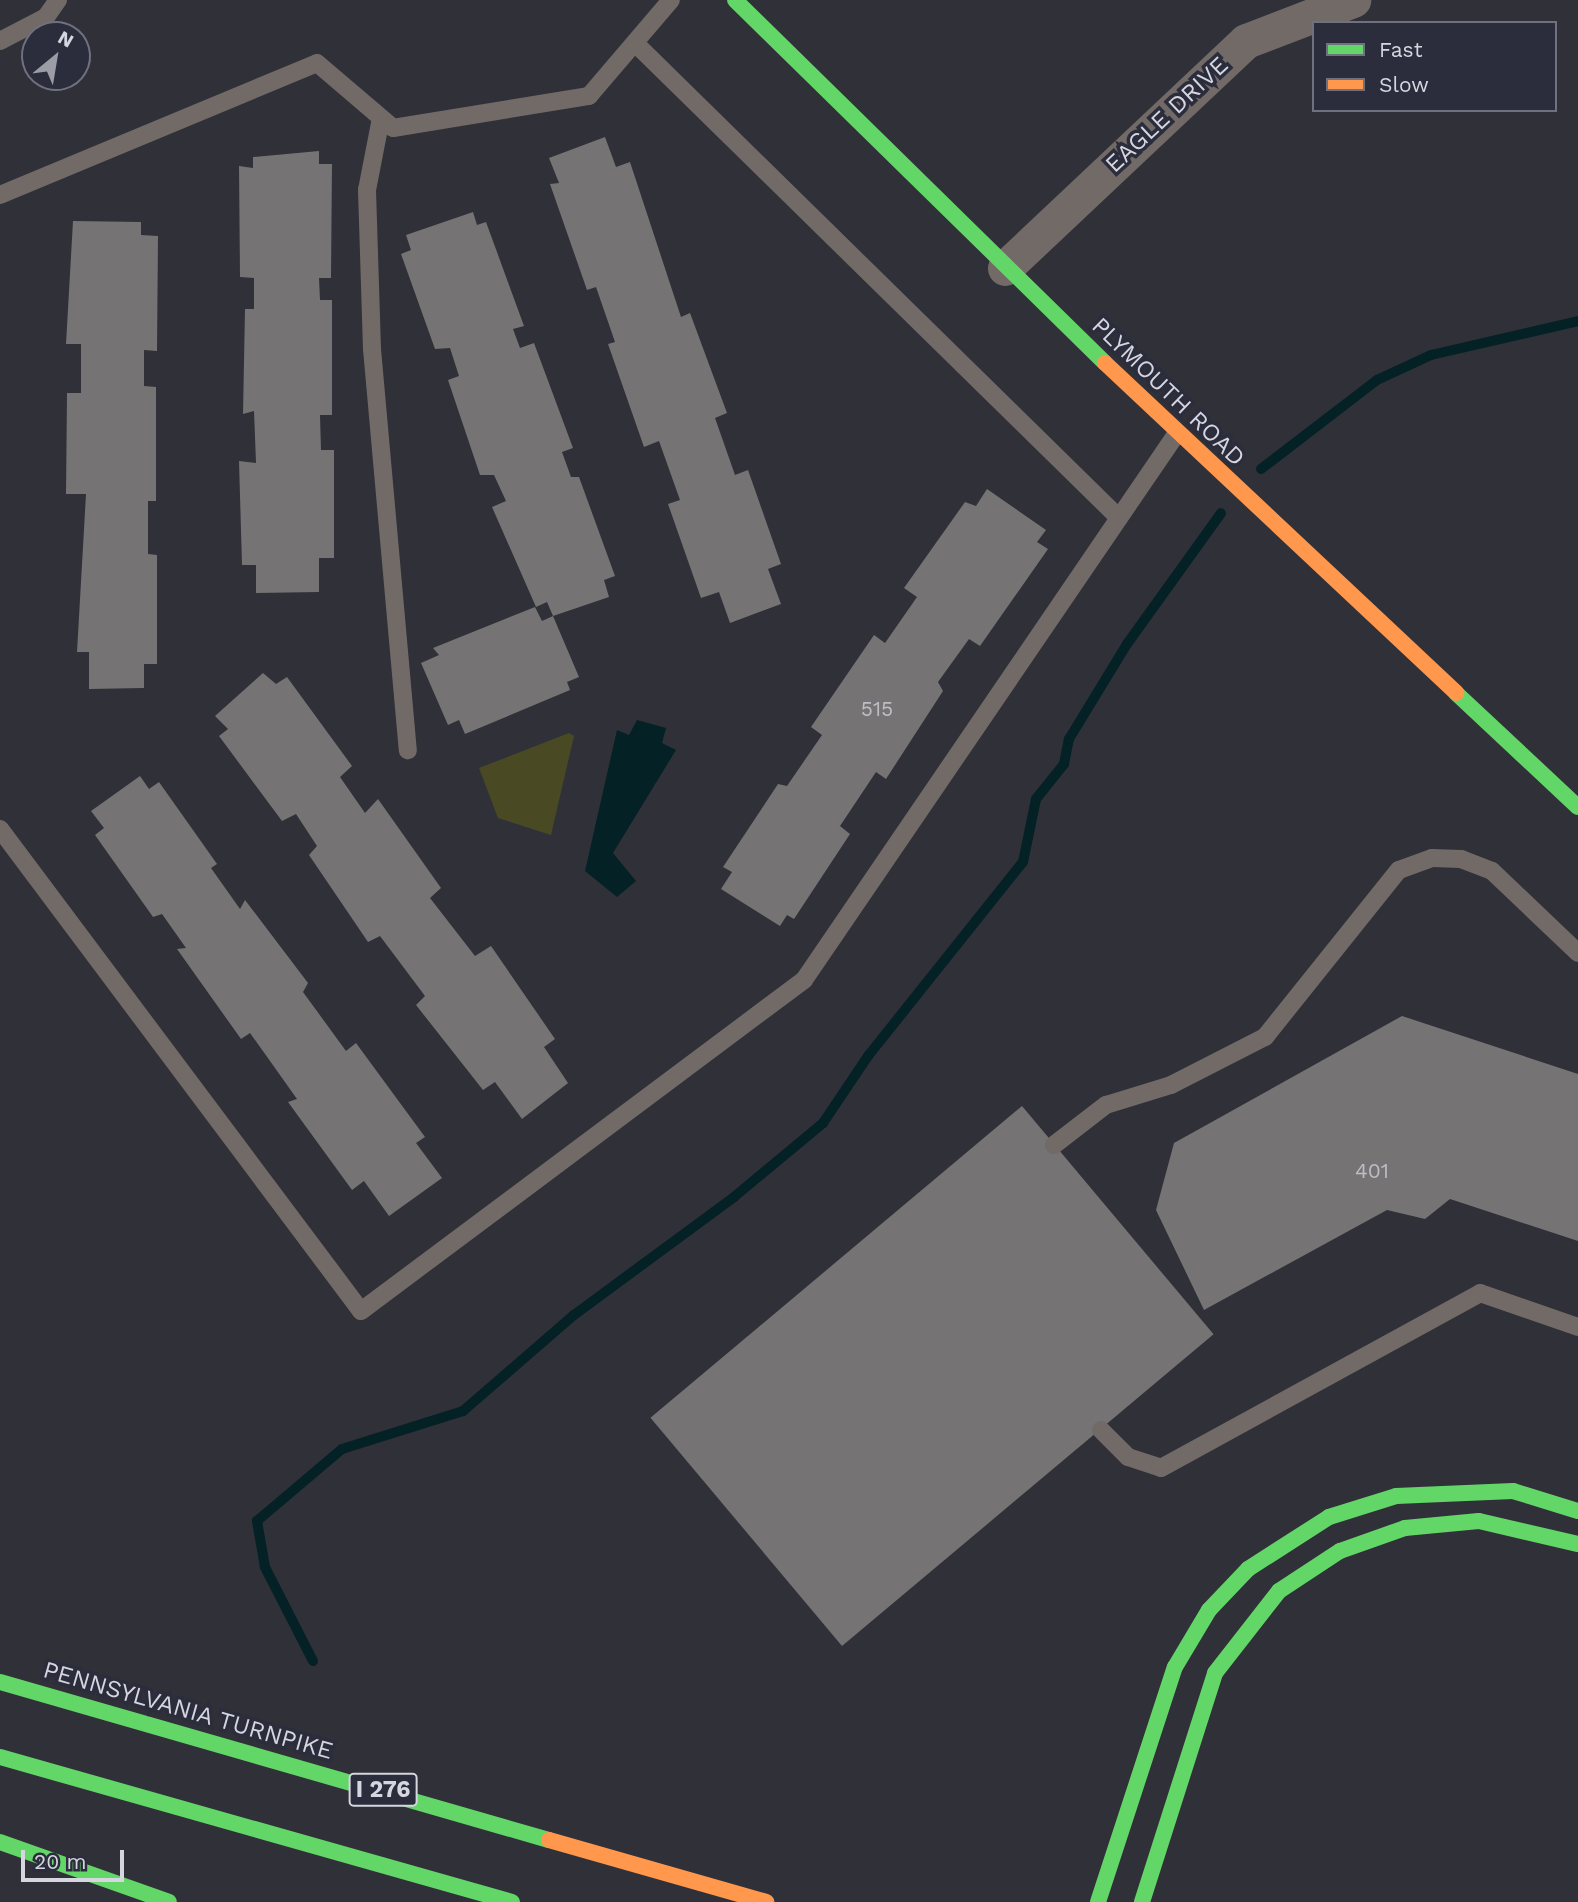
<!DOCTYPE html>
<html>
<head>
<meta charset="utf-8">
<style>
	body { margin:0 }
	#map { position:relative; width:1578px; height:1902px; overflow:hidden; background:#303038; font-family:"Work Sans",sans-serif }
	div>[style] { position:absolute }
	.green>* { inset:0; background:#494a24 }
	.water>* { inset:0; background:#042126 }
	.stream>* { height:10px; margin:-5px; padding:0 5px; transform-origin:5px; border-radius:5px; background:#042126 }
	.building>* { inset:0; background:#757373; transform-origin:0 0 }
	.lane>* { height:18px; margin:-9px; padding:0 9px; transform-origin:9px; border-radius:9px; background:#726a66 }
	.street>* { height:35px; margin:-17.5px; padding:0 17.5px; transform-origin:17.5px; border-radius:17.5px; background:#726a66 }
	.fast>* { height:16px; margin:-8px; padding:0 8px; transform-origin:8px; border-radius:8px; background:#63d668 }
	.slow>* { height:16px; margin:-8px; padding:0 8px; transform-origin:8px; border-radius:8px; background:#ff974d }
	span { translate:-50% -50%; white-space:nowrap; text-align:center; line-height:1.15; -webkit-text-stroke:7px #2c2d3c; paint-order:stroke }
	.number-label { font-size:21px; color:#bdbdc5 }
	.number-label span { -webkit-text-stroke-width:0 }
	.shield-label span { padding:2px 5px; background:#2c2d3c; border:2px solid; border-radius:5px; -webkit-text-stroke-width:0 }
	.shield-label { font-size:23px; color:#d5d6e0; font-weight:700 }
	.street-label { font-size:24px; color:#d5d6e0 }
	.legend { position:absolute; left:1312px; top:21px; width:245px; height:91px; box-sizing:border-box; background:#2c2d3c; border:2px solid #70717e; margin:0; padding:9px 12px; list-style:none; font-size:21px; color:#d5d6e0 }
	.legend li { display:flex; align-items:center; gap:14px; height:35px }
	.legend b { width:35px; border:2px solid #70717e }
	.north { position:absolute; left:21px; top:21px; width:70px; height:70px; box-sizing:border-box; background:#2c2d3c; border:2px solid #70717e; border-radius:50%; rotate:30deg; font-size:19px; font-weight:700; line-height:28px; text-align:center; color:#d5d6e0 }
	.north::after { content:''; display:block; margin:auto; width:24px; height:32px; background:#9b9ca5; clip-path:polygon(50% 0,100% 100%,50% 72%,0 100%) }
	.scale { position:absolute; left:21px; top:1850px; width:103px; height:32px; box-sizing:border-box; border:4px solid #d5d6e0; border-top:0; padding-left:9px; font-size:21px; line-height:24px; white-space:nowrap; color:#d5d6e0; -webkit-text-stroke:5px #2c2d3c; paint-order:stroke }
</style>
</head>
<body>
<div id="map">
	<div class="green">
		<i style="clip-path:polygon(569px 733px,574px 736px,551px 835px,498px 818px,479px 768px)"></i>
	</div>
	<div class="water">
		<i style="clip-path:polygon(637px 720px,666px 728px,662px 743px,676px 750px,613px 853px,636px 881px,617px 897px,585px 871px,617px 730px,629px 735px)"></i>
	</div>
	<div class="stream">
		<i style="left:1261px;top:469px;width:146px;rotate:-37.5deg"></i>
		<i style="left:1377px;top:380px;width:60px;rotate:-24.8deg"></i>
		<i style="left:1431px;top:355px;width:151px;rotate:-13deg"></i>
		<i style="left:313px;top:1661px;width:106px;rotate:-117.1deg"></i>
		<i style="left:265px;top:1567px;width:47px;rotate:-99.9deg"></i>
		<i style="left:257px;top:1521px;width:111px;rotate:-40.3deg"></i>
		<i style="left:342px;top:1449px;width:127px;rotate:-17.4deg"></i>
		<i style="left:463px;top:1411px;width:147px;rotate:-40.9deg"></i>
		<i style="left:574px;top:1315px;width:199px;rotate:-36.4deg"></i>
		<i style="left:734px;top:1197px;width:116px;rotate:-39.7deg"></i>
		<i style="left:823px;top:1123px;width:81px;rotate:-56.1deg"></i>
		<i style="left:868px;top:1056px;width:248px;rotate:-51.4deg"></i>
		<i style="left:1023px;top:862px;width:64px;rotate:-78.3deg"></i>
		<i style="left:1036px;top:799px;width:45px;rotate:-51.3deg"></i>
		<i style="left:1064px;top:764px;width:25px;rotate:-79deg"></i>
		<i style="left:1069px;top:739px;width:111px;rotate:-58.6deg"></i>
		<i style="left:1127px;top:644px;width:161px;rotate:-54.3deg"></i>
	</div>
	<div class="building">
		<i style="clip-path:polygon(605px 137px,616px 167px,630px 162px,681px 317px,690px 313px,727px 413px,715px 418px,735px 475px,748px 470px,781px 564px,768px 569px,781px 604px,730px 623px,719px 592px,701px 598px,668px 504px,680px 500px,659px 441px,644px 447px,608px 344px,615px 342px,596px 287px,587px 290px,550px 184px,559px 183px,549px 158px)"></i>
		<i style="clip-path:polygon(319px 151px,319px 164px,332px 164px,331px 278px,319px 278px,320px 300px,332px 300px,332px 415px,320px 415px,321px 450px,334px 450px,334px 558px,319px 558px,319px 592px,256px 593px,256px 565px,242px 565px,239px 461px,256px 463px,254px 411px,243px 414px,245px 309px,254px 309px,254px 278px,240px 277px,239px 166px,253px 168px,253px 157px)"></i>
		<i style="clip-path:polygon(473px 212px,477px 225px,486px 222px,524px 326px,513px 329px,520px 348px,534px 343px,573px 448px,562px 452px,571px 477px,579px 477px,615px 576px,604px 580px,609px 597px,553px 616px,547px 602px,536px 607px,492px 507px,506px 501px,494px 475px,480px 475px,448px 380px,459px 376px,450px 348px,435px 349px,401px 254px,411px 250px,406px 235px)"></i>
		<i style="clip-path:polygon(73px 221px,141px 222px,141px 235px,158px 236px,157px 351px,144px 350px,144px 386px,156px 387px,156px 501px,148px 501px,148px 554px,157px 555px,157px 664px,144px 664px,144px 688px,89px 689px,89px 652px,77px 652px,86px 494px,66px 494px,67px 393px,81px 393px,81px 344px,66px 344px)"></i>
		<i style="clip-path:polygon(987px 489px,1046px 530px,1037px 542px,1048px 549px,980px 646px,969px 639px,938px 682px,943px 691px,886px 779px,876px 772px,840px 826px,850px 834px,794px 919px,787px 915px,780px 926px,721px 889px,732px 872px,723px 867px,778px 784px,787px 786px,822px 735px,811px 727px,874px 635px,885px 643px,917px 597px,904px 588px,965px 502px,976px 506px)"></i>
		<i style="clip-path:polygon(535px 607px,542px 621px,553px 616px,579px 677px,567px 682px,570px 690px,465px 734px,459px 720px,448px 725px,421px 663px,439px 655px,433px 648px)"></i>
		<i style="clip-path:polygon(263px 673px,276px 684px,287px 677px,352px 766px,340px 777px,365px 813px,378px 799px,441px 888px,430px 898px,475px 956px,491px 946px,555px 1039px,544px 1047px,568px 1083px,522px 1119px,495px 1082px,483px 1090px,416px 1005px,425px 996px,380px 936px,368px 942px,309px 855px,317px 846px,296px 814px,282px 821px,219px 736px,228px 729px,215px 716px)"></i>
		<i style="clip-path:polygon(140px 776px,149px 789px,159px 782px,217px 864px,211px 868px,240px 909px,245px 900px,308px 983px,303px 992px,346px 1051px,356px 1043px,425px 1137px,416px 1143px,442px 1178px,389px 1216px,364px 1181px,352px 1190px,288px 1102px,297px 1099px,250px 1033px,241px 1039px,177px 949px,186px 948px,162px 914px,153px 917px,95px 835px,104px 828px,91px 811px)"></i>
		<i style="clip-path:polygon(1402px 1016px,1578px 1074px,1578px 1241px,1450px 1199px,1425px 1219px,1387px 1210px,1204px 1310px,1156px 1210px,1174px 1143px)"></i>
		<i style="left:1022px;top:1106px;width:298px;height:485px;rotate:50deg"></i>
	</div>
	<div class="lane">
		<i style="left:0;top:41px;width:52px;rotate:-27.6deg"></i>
		<i style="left:46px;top:17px;width:21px;rotate:-55deg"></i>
		<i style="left:637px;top:45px;width:675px;rotate:44.46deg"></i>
		<i style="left:381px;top:118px;width:73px;rotate:101deg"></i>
		<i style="left:367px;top:190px;width:159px;rotate:88.2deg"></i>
		<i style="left:372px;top:349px;width:403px;rotate:84.9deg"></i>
		<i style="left:0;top:195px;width:343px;rotate:-22.6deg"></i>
		<i style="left:317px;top:63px;width:100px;rotate:40.5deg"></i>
		<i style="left:393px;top:128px;width:199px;rotate:-9.3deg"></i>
		<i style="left:589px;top:96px;width:126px;rotate:-49.5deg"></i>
		<i style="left:0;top:829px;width:602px;rotate:53.17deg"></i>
		<i style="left:361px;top:1311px;width:553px;rotate:-36.77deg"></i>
		<i style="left:804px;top:980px;width:662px;rotate:-55.71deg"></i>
		<i style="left:1054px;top:1145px;width:66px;rotate:-37.6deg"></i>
		<i style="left:1106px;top:1105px;width:68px;rotate:-17.1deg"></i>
		<i style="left:1171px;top:1085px;width:106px;rotate:-27.1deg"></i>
		<i style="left:1265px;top:1037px;width:214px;rotate:-51.3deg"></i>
		<i style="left:1399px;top:870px;width:35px;rotate:-20deg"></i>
		<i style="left:1432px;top:858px;width:29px;rotate:2deg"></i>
		<i style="left:1461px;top:859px;width:33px;rotate:21deg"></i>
		<i style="left:1492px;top:871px;width:119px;rotate:43.6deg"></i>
		<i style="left:1101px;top:1430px;width:38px;rotate:45deg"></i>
		<i style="left:1128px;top:1457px;width:35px;rotate:18deg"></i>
		<i style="left:1161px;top:1468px;width:364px;rotate:-28.7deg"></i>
		<i style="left:1480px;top:1293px;width:104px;rotate:19.1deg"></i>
	</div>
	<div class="street">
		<i style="left:1005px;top:268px;width:331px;rotate:-43.3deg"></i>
		<i style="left:1246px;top:41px;width:115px;rotate:-21deg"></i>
	</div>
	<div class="fast">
		<i style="left:735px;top:0;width:518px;rotate:44.45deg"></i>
		<i style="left:1456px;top:693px;width:167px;rotate:43.1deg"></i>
		<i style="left:0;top:1682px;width:571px;rotate:16.06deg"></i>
		<i style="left:0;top:1757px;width:532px;rotate:15.81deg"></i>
		<i style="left:0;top:1842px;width:179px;rotate:19.5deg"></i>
		<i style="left:1098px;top:1902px;width:247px;rotate:-71.9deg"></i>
		<i style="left:1175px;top:1667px;width:66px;rotate:-59.2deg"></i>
		<i style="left:1209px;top:1610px;width:57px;rotate:-46.4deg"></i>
		<i style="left:1248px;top:1569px;width:96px;rotate:-32.7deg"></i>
		<i style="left:1329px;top:1517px;width:70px;rotate:-17.4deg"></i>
		<i style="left:1396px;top:1496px;width:117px;rotate:-2.4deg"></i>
		<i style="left:1513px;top:1491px;width:68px;rotate:17.1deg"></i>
		<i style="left:1142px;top:1902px;width:240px;rotate:-72.3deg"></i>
		<i style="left:1215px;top:1673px;width:104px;rotate:-52deg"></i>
		<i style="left:1279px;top:1591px;width:73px;rotate:-33.3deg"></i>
		<i style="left:1340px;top:1551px;width:69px;rotate:-19.5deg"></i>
		<i style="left:1405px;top:1528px;width:74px;rotate:-5.4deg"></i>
		<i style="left:1479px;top:1521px;width:102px;rotate:13.1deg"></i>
	</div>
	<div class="slow">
		<i style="left:1105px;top:363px;width:482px;rotate:43.2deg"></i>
		<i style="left:549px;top:1840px;width:226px;rotate:15.9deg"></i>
	</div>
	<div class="number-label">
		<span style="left:877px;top:709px">515</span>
		<span style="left:1372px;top:1171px">401</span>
	</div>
	<div class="shield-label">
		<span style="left:383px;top:1790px">I 276</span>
	</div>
	<div class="street-label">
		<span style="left:1167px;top:115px;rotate:-43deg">EAGLE DRIVE</span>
		<span style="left:1168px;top:392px;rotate:44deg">PLYMOUTH ROAD</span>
		<span style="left:188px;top:1711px;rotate:16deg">PENNSYLVANIA TURNPIKE</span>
	</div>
	<ul class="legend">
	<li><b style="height:9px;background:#63d668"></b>Fast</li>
	<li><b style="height:9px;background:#ff974d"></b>Slow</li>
	</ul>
	<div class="north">N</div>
	<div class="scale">20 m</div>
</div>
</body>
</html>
